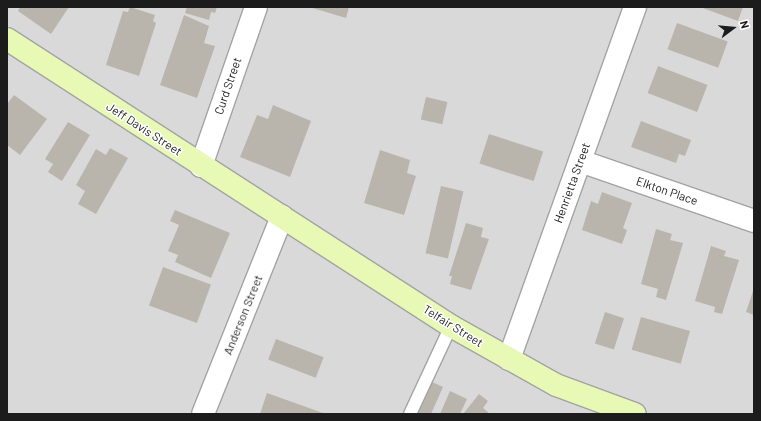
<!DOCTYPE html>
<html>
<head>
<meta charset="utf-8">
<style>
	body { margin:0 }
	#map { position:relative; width:761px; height:421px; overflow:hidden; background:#eeece2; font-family:Barlow,sans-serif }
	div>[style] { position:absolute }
	.residential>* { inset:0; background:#dad9d9; transform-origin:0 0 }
	.building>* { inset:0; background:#bab5ac; transform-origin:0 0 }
	.roads { filter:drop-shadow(1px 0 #a3a3a3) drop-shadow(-1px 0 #a3a3a3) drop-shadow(0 1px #a3a3a3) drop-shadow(0 -1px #a3a3a3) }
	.lane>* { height:12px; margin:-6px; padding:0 6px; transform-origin:6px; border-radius:6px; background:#fff }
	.street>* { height:22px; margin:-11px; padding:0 11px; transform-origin:11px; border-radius:11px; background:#fff }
	.secondary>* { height:22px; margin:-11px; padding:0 11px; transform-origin:11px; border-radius:11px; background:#e8f8b5 }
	span { translate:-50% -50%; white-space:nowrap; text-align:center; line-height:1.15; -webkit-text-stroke:3px #fff; paint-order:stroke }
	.street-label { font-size:12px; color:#1c1c1c }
	.frame { position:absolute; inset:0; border:8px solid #1c1c1c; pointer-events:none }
	.north { position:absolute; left:713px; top:8px; width:40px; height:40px; -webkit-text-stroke:3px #fff; paint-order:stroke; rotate:74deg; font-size:11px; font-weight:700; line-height:16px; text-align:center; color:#1c1c1c }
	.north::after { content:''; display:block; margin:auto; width:14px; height:18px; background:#1c1c1c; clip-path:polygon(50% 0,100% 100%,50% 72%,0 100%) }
</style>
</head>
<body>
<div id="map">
	<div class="residential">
		<i style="left:7px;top:7px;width:747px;height:407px"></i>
	</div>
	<div class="building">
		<i style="clip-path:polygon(20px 7px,69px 7px,51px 34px,18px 11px)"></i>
		<i style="clip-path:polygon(130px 7px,155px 15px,153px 21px,156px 23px,139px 76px,106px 65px,123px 11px,128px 12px)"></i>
		<i style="clip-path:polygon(187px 7px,217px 7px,215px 13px,211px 12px,209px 20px,185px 13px)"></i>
		<i style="clip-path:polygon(309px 7px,349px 7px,346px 18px)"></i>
		<i style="clip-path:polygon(700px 7px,743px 7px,738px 21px)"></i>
		<i style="clip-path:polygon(184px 15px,209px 26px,204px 43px,215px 46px,197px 98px,160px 85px)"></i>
		<i style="left:677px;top:23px;width:54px;height:28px;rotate:20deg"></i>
		<i style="left:658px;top:66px;width:53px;height:29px;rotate:21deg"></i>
		<i style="clip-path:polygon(14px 95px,47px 119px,20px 155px,7px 145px,7px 104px)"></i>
		<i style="left:426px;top:97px;width:22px;height:23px;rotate:13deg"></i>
		<i style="clip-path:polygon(273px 105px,311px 121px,290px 177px,240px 157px,257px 115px,268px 119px)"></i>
		<i style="clip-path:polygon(641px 121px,691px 140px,685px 156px,679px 154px,676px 163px,631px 147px)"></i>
		<i style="clip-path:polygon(68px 122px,90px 135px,62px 181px,48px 172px,53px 164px,45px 159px)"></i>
		<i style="left:489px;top:134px;width:57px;height:31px;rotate:18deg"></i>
		<i style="clip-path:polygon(110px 148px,128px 158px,96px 214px,78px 204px,85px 191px,76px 185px,96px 149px,106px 155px)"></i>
		<i style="clip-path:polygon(380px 150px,410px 160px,407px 173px,416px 176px,404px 215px,364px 203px)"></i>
		<i style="left:441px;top:186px;width:23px;height:69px;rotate:13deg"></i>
		<i style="clip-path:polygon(602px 192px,632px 203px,623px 228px,627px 230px,622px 244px,582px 230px,591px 201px,598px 204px)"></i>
		<i style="clip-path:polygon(175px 210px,230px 233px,211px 278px,175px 262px,178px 255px,168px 251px,179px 225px,170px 221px)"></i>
		<i style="clip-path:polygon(466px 223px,483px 228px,481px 237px,489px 239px,471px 290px,450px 284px,452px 276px,449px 276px)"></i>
		<i style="clip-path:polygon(656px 229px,672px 234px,670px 240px,683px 243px,666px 300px,656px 297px,658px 289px,641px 284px)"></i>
		<i style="clip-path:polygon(711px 246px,726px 251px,724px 256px,739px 260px,722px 314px,714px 312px,715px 307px,695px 301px)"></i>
		<i style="left:163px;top:267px;width:51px;height:41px;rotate:20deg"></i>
		<i style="clip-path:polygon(754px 288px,754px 315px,746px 312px)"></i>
		<i style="left:605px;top:312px;width:20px;height:33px;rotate:18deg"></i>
		<i style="left:641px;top:317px;width:51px;height:34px;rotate:16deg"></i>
		<i style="left:276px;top:339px;width:51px;height:22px;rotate:21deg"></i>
		<i style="clip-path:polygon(428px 380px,443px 387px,431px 414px,413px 414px)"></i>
		<i style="clip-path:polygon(450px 391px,467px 399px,460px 414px,440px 414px)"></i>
		<i style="clip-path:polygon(267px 393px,323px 413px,323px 414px,260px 414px)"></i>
		<i style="clip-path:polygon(479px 394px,488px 401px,483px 408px,490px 414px,463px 414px)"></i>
	</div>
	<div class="roads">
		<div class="lane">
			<i style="left:410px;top:414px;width:97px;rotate:-65deg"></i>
		</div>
		<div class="street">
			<i style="left:580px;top:161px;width:184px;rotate:19deg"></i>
			<i style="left:201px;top:166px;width:168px;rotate:-70.9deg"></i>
			<i style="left:509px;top:359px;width:374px;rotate:-70.3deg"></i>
			<i style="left:203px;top:414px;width:213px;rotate:-68.2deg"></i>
		</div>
		<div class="secondary">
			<i style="left:7px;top:39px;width:529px;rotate:32.88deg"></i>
			<i style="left:451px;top:326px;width:120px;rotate:29.3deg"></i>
			<i style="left:556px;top:385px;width:84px;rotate:20.2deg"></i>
		</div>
	</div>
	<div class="street-label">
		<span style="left:228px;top:86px;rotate:-71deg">Curd Street</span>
		<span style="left:144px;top:129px;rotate:33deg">Jeff Davis Street</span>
		<span style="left:572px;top:183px;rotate:-70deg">Henrietta Street</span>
		<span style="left:667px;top:191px;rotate:19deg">Elkton Place</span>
		<span style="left:243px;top:315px;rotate:-68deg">Anderson Street</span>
		<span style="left:453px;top:326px;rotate:32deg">Telfair Street</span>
	</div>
	<div class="frame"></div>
	<div class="north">N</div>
</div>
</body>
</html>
